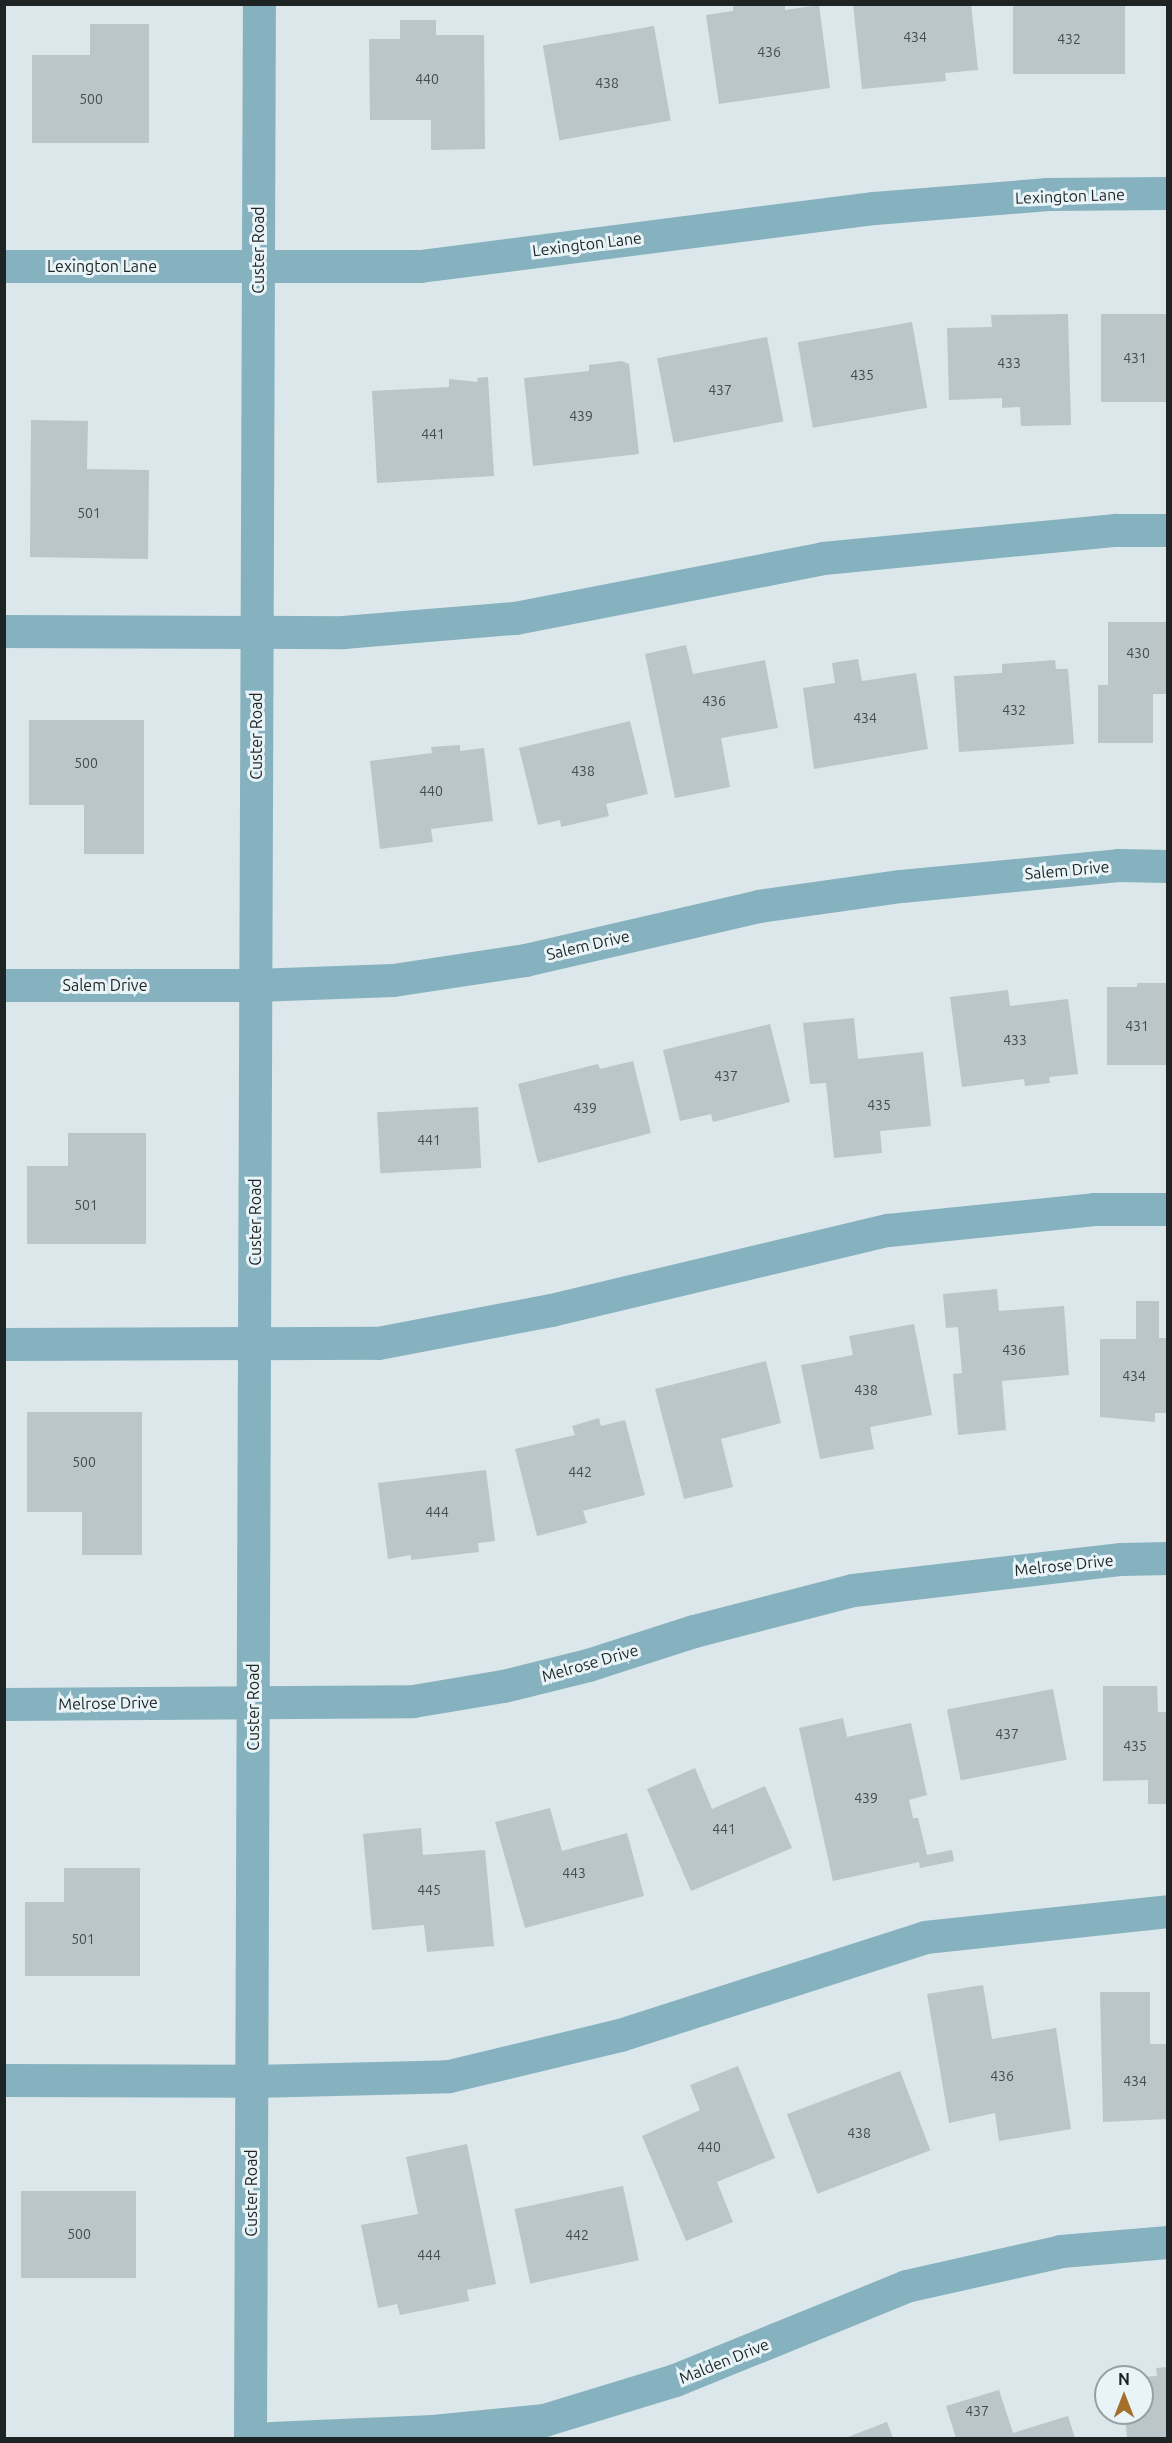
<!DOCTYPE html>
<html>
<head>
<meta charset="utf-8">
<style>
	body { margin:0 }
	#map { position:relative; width:1172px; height:2443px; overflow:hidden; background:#dbe7ea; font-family:Ubuntu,sans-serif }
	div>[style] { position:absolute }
	.building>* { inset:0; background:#bac6c9; transform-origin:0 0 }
	.minor>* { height:33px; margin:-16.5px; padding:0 16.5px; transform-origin:16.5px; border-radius:16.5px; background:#86b1be }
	span { translate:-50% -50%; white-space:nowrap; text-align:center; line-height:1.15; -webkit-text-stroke:6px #e8f4f8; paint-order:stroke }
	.number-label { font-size:14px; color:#454c4d }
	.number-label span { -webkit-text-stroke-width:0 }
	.street-label { font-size:16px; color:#1e2324 }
	.frame { position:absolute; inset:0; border:6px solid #1e2324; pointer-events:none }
	.north { position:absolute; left:1094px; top:2365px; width:60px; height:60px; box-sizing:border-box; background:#e8f4f8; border:2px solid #97a0a3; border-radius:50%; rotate:0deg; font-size:16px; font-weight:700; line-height:24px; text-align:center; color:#1e2324 }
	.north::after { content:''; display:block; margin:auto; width:21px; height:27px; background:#a5702a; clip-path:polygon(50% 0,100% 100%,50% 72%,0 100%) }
</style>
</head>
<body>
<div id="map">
	<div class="building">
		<i style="clip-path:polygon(733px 4px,785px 4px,785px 10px,819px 5px,830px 88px,719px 104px,706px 15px,733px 11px)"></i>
		<i style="clip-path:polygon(853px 4px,971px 4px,978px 70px,945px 73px,946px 81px,862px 89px)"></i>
		<i style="left:1013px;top:4px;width:112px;height:70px"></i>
		<i style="clip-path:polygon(400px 20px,436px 20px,436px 35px,484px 35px,485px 149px,431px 150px,431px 120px,370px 120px,369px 39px,400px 39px)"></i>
		<i style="clip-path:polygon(90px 24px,149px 24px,149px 143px,32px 143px,32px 55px,90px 55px)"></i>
		<i style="left:654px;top:26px;width:96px;height:113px;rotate:80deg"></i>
		<i style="clip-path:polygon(1068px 314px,1071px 425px,1021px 426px,1020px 407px,1002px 408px,1002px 398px,949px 400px,947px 328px,992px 327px,991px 315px)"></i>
		<i style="left:1101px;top:314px;width:67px;height:88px"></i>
		<i style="left:912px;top:322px;width:87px;height:116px;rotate:80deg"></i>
		<i style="left:767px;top:337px;width:86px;height:112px;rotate:79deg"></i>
		<i style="clip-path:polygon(622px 361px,629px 364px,639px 454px,533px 466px,524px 378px,589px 371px,589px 365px)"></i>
		<i style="clip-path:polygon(488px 377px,494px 476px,377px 483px,372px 391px,449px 387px,449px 379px,478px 382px,477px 378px)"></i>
		<i style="clip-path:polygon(31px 420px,88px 421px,87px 469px,149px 470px,148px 559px,30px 557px)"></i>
		<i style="clip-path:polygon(1108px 622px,1168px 622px,1168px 694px,1153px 694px,1153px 743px,1098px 743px,1098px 685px,1108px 685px)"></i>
		<i style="clip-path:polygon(686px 645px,693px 674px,765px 660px,778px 728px,721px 738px,730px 787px,675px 798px,645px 654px)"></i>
		<i style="clip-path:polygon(858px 659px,862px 681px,916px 673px,928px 749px,814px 769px,803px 688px,835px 683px,832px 663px)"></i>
		<i style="clip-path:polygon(1055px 660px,1056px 669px,1068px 669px,1074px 744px,959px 752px,954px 676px,1002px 673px,1002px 664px)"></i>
		<i style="clip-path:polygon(29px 720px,144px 720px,144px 854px,84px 854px,84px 805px,29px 805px)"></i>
		<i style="clip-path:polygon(630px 721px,648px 794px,606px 804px,609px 816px,561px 827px,560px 820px,538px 825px,519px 748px)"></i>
		<i style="clip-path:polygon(460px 745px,460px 751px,484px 748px,493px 821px,431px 829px,433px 842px,380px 849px,370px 761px,432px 753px,431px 747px)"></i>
		<i style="clip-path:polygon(1137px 983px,1168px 983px,1168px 1065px,1107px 1065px,1107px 987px,1137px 987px)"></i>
		<i style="clip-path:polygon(1008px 990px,1010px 1006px,1068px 999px,1078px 1074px,1049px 1077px,1050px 1083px,1025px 1086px,1024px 1079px,962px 1087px,950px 997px)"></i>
		<i style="clip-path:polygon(854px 1018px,858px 1059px,923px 1052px,931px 1126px,880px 1131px,882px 1153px,834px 1158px,826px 1083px,810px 1084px,803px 1023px)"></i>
		<i style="clip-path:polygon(770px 1024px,790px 1102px,713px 1122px,711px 1114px,680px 1121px,663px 1050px)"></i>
		<i style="clip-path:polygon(633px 1061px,651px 1133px,538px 1163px,518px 1084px,598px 1064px,600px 1069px)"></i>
		<i style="left:478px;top:1107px;width:61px;height:101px;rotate:87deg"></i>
		<i style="clip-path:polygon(68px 1133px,146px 1133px,146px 1244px,27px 1244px,27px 1166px,68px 1166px)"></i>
		<i style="clip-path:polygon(997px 1289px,999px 1311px,1064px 1306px,1069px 1375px,1002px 1381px,1006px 1430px,958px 1435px,953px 1374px,962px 1373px,958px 1327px,946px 1328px,943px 1294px)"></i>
		<i style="clip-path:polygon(1136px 1301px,1159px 1301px,1159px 1338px,1168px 1338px,1168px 1413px,1155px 1413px,1155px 1422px,1100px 1417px,1100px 1339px,1136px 1339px)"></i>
		<i style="clip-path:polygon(914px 1324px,932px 1415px,870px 1427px,874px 1449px,820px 1459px,801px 1365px,853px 1355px,849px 1336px)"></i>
		<i style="clip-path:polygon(766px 1361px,781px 1423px,721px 1439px,733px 1487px,684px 1499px,655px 1389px)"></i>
		<i style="clip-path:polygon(27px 1412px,142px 1412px,142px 1555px,82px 1555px,82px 1512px,27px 1512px)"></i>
		<i style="clip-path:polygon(599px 1418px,601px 1426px,625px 1420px,645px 1495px,583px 1511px,587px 1523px,537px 1536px,515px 1449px,575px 1435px,572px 1426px)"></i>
		<i style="clip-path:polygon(486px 1470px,495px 1541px,478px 1543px,479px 1552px,411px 1560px,411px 1555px,388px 1559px,378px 1483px)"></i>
		<i style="clip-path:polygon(1103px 1686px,1157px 1686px,1158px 1712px,1168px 1712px,1168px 1804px,1148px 1804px,1148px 1780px,1103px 1781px)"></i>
		<i style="left:1053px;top:1689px;width:72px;height:108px;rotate:79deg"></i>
		<i style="clip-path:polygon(843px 1718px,847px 1737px,911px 1723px,927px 1795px,909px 1800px,913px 1818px,918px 1818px,927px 1855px,952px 1850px,954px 1861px,920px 1868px,919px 1862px,833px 1881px,799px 1728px)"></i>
		<i style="clip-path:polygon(695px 1768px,712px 1809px,765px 1786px,792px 1848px,691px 1891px,647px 1789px)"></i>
		<i style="clip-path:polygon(550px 1808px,562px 1851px,627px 1833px,644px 1896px,525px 1928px,495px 1822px)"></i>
		<i style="clip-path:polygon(421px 1828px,423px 1855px,485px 1850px,494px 1946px,427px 1952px,424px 1925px,372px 1930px,363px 1834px)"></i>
		<i style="clip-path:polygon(64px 1868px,140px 1868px,140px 1976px,25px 1976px,25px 1902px,64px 1902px)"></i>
		<i style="clip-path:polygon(983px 1985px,992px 2039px,1056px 2028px,1071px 2129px,999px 2141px,995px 2113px,949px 2123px,927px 1994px)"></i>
		<i style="clip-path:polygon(1100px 1992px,1150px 1992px,1150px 2044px,1168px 2044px,1168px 2119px,1103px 2122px)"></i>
		<i style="clip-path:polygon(738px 2066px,775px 2158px,717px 2182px,733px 2222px,686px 2241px,642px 2136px,700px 2110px,690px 2085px)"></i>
		<i style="left:900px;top:2071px;width:85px;height:121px;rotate:69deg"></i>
		<i style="clip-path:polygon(467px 2144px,496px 2284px,467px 2290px,469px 2301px,400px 2315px,397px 2304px,378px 2308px,361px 2225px,418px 2214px,406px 2157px)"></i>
		<i style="left:623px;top:2186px;width:76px;height:111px;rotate:78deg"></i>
		<i style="left:21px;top:2191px;width:115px;height:87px"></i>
		<i style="clip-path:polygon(1168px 2367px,1168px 2438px,1127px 2438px,1125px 2413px,1142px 2413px,1142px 2377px,1157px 2376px,1156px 2368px)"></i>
		<i style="clip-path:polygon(999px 2390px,1013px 2433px,1068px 2416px,1075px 2438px,956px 2438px,946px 2406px)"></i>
		<i style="clip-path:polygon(887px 2422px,893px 2438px,845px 2438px)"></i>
	</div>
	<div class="minor">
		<i style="left:4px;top:266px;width:416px"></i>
		<i style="left:420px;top:266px;width:458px;rotate:-7.3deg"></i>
		<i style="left:874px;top:208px;width:174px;rotate:-4.6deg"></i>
		<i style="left:1047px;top:194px;width:121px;rotate:-0.5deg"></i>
		<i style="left:4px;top:631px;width:339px;rotate:0.2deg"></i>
		<i style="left:343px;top:632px;width:173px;rotate:-4.7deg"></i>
		<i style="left:515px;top:618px;width:314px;rotate:-11deg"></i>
		<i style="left:823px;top:558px;width:294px;rotate:-5.5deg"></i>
		<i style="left:1116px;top:530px;width:52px"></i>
		<i style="left:4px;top:985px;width:251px"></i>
		<i style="left:255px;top:985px;width:138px;rotate:-2.1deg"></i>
		<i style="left:393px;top:980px;width:134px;rotate:-8.6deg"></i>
		<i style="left:525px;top:960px;width:239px;rotate:-13deg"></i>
		<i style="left:758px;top:906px;width:144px;rotate:-8deg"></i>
		<i style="left:901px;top:886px;width:218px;rotate:-5.5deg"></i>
		<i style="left:1118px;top:865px;width:50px;rotate:1.1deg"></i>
		<i style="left:4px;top:1344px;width:374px;rotate:-0.2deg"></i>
		<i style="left:378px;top:1343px;width:176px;rotate:-10.8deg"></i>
		<i style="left:551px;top:1310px;width:346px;rotate:-13.4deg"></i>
		<i style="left:888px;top:1230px;width:207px;rotate:-5.8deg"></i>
		<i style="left:1094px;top:1209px;width:74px"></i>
		<i style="left:4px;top:1704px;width:409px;rotate:-0.4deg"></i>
		<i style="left:413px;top:1701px;width:91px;rotate:-9.5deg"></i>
		<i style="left:503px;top:1686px;width:88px;rotate:-13.9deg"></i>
		<i style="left:588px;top:1665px;width:111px;rotate:-17.8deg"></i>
		<i style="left:694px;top:1631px;width:164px;rotate:-14.5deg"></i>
		<i style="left:853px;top:1590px;width:270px;rotate:-6.6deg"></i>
		<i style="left:1121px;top:1559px;width:47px;rotate:-1.2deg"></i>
		<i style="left:4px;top:2080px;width:247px;rotate:0.2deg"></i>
		<i style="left:251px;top:2081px;width:198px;rotate:-1.4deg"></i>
		<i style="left:449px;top:2076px;width:176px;rotate:-13.5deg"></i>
		<i style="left:620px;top:2035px;width:320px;rotate:-17.8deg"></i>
		<i style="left:925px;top:1937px;width:244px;rotate:-6.1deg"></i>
		<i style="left:250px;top:2438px;width:2434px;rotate:-89.79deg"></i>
		<i style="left:271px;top:2438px;width:162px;rotate:-2.5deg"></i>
		<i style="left:433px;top:2431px;width:112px;rotate:-5.7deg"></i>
		<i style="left:544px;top:2420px;width:137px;rotate:-17deg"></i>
		<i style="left:675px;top:2380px;width:249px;rotate:-22.1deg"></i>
		<i style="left:906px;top:2286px;width:159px;rotate:-12.7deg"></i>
		<i style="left:1061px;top:2251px;width:107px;rotate:-4.8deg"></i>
	</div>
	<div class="number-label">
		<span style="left:915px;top:37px">434</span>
		<span style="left:1069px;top:39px">432</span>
		<span style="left:769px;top:52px">436</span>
		<span style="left:427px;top:79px">440</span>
		<span style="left:607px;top:83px">438</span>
		<span style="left:91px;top:99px">500</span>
		<span style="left:1135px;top:358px">431</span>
		<span style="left:1009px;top:363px">433</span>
		<span style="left:862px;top:375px">435</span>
		<span style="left:720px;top:390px">437</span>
		<span style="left:581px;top:416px">439</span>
		<span style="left:433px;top:434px">441</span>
		<span style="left:89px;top:513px">501</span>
		<span style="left:1138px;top:653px">430</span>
		<span style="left:714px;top:701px">436</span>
		<span style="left:1014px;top:710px">432</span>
		<span style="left:865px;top:718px">434</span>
		<span style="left:86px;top:763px">500</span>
		<span style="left:583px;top:771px">438</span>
		<span style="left:431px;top:791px">440</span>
		<span style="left:1137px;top:1026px">431</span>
		<span style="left:1015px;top:1040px">433</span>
		<span style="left:726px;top:1076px">437</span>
		<span style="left:879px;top:1105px">435</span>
		<span style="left:585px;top:1108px">439</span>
		<span style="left:429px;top:1140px">441</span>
		<span style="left:86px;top:1205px">501</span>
		<span style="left:1014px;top:1350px">436</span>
		<span style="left:1134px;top:1376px">434</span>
		<span style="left:866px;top:1390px">438</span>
		<span style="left:84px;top:1462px">500</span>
		<span style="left:580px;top:1472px">442</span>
		<span style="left:437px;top:1512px">444</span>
		<span style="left:1007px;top:1734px">437</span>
		<span style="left:1135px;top:1746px">435</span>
		<span style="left:866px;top:1798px">439</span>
		<span style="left:724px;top:1829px">441</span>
		<span style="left:574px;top:1873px">443</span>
		<span style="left:429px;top:1890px">445</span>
		<span style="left:83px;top:1939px">501</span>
		<span style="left:1002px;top:2076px">436</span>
		<span style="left:1135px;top:2081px">434</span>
		<span style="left:859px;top:2133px">438</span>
		<span style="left:709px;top:2147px">440</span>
		<span style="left:79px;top:2234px">500</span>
		<span style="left:577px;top:2235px">442</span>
		<span style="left:429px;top:2255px">444</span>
		<span style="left:977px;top:2411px">437</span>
	</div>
	<div class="street-label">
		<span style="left:1070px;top:196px;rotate:-2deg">Lexington Lane</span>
		<span style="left:587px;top:244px;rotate:-7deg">Lexington Lane</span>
		<span style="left:258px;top:250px;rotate:-90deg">Custer Road</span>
		<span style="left:102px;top:266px">Lexington Lane</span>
		<span style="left:256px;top:736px;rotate:-90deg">Custer Road</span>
		<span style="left:1067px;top:870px;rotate:-5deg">Salem Drive</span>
		<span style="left:588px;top:945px;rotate:-13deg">Salem Drive</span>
		<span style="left:105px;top:985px">Salem Drive</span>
		<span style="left:255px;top:1222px;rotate:-90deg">Custer Road</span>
		<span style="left:1064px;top:1565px;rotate:-6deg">Melrose Drive</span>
		<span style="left:590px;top:1663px;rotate:-16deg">Melrose Drive</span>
		<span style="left:108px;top:1703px;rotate:-1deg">Melrose Drive</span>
		<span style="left:253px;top:1707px;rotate:-90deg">Custer Road</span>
		<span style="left:251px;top:2193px;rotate:-90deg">Custer Road</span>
		<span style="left:724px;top:2361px;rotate:-22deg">Malden Drive</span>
	</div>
	<div class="frame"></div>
	<div class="north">N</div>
</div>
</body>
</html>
